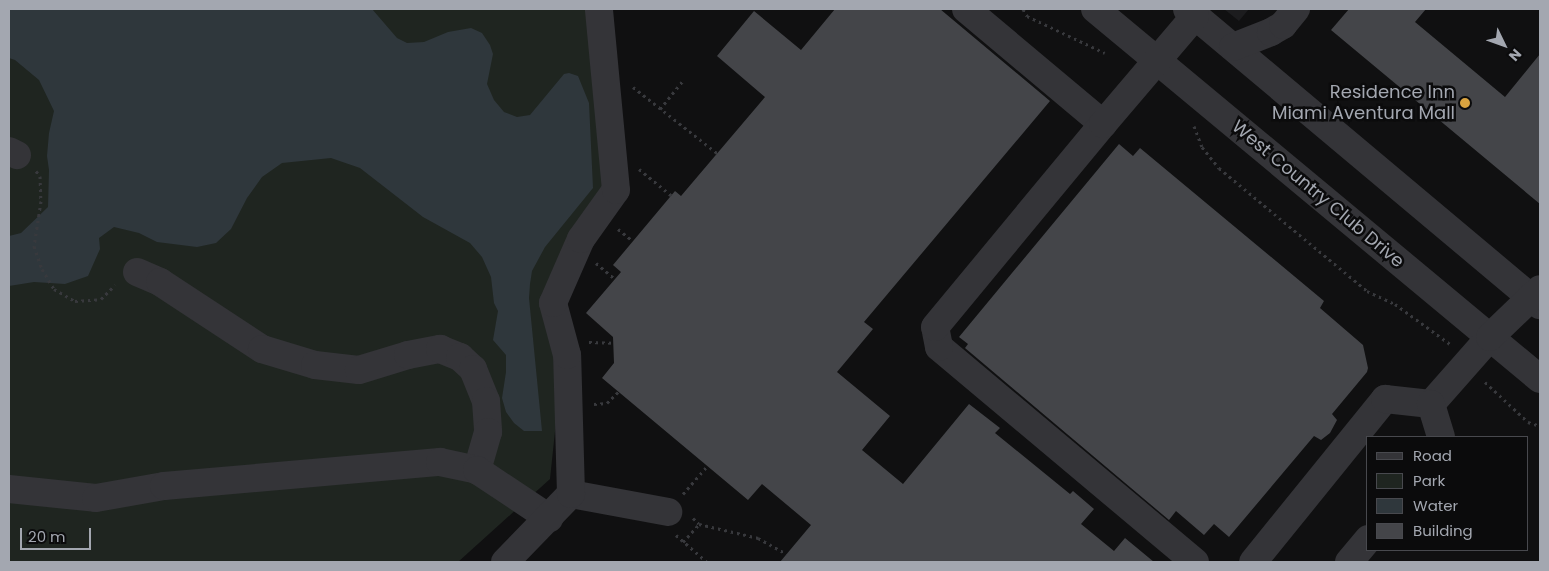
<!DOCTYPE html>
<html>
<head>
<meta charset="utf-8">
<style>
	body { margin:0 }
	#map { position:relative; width:1549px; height:571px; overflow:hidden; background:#101011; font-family:Poppins,sans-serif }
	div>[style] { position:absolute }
	.built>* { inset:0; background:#1c1c1e }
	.green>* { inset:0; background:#1f2520 }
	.water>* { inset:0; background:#2f373c }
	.building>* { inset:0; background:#444549 }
	.path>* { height:3px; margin-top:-1.5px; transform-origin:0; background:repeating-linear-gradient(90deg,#38393d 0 2.5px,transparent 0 6.5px) }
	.minor>* { height:28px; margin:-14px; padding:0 14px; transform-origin:14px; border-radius:14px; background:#343438 }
	.dots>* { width:14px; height:14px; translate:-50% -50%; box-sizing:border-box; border:2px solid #0b0b0c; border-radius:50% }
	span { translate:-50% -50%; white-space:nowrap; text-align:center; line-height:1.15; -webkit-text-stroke:5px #0b0b0c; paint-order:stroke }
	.poi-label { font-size:18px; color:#a3a7b0 }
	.right { translate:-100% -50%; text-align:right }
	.street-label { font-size:18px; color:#a3a7b0 }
	.frame { position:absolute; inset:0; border:10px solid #a3a7b0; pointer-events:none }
	.legend { position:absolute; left:1366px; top:436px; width:162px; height:115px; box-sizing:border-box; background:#0b0b0c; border:1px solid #48494e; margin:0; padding:6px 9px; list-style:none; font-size:15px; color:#a3a7b0 }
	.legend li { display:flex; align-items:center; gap:10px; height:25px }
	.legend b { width:25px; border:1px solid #48494e }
	.north { position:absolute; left:1479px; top:20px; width:50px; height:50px; -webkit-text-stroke:4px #0b0b0c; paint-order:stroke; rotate:132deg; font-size:14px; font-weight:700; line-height:20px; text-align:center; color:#a3a7b0 }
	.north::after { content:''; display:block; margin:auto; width:18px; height:22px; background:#a3a7b0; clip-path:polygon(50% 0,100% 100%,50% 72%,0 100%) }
	.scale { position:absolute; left:20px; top:528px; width:71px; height:22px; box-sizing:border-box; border:2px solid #a3a7b0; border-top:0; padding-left:6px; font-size:15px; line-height:18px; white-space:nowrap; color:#a3a7b0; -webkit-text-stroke:4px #0b0b0c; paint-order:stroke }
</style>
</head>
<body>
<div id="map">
	<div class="built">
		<i style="clip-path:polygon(1224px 9px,1249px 9px,1239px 21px)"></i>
	</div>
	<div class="green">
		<i style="clip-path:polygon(9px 9px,590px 9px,609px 183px,550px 300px,560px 384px,550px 479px,458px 562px,9px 562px)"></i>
	</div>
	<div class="water">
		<i style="clip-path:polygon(9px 9px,372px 9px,397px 38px,407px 43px,424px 42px,448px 32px,471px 28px,482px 33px,490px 45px,493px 54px,487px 84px,494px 100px,504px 112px,517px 117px,530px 115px,564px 74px,569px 73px,578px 76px,589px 103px,593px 188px,545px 247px,532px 271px,530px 284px,529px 298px,542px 431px,524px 431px,514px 423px,506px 412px,502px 398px,506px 372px,506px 355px,493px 340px,498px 311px,494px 303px,491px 277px,482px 257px,470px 243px,423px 217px,360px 168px,331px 158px,282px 163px,262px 177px,247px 198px,231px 229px,216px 243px,197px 247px,157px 242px,139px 233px,114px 227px,99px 238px,100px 249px,88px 276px,65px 284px,34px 282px,9px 286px,9px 236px,21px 233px,48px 207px,49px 170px,47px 156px,49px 133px,54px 111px,39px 80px,15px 60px,9px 58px)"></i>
	</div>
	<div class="building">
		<i style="clip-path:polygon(835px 9px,940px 9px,1050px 101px,864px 322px,873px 329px,837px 372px,890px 416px,862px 450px,903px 484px,969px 404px,1000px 428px,995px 433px,1070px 494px,1073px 491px,1094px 509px,1081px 524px,1114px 551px,1125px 538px,1154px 562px,780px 562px,811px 525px,762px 484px,748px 500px,602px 378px,614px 363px,613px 337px,586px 313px,621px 272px,613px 265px,675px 191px,681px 196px,765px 97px,717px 56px,754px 11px,801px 50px)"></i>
		<i style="clip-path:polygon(1349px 9px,1426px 9px,1415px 22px,1505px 97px,1540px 54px,1540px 204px,1331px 30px)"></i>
		<i style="clip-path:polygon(1119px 144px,1133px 156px,1140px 148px,1324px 301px,1320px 308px,1363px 345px,1368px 368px,1367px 372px,1332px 414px,1337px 420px,1330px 433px,1321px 440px,1314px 436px,1229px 537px,1214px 524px,1204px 535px,1176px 511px,1169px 520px,965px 348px,968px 344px,959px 337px)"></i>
	</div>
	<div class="path">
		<i style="left:1023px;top:9px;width:8px;rotate:60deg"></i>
		<i style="left:1027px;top:16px;width:86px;rotate:25.4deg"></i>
		<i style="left:633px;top:87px;width:107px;rotate:38.2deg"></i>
		<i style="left:660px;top:109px;width:36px;rotate:-51deg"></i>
		<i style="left:1194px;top:126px;width:22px;rotate:69deg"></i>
		<i style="left:1202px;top:147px;width:27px;rotate:51deg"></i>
		<i style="left:1219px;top:168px;width:192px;rotate:39.7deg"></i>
		<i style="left:1367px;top:291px;width:31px;rotate:25deg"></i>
		<i style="left:1395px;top:304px;width:68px;rotate:36deg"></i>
		<i style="left:639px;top:169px;width:43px;rotate:39.3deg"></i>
		<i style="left:36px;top:171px;width:6px;rotate:51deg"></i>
		<i style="left:40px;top:176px;width:25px;rotate:88deg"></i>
		<i style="left:41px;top:201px;width:46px;rotate:98.8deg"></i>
		<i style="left:34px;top:246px;width:24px;rotate:71deg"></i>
		<i style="left:42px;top:269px;width:23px;rotate:59deg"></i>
		<i style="left:54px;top:289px;width:24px;rotate:30deg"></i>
		<i style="left:75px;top:301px;width:26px;rotate:-4deg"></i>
		<i style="left:101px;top:299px;width:20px;rotate:-45deg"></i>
		<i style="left:618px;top:229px;width:19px;rotate:39deg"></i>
		<i style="left:596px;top:263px;width:25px;rotate:40deg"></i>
		<i style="left:589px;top:342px;width:24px;rotate:2deg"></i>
		<i style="left:1485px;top:382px;width:59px;rotate:42.9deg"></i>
		<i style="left:1528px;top:422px;width:13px;rotate:18deg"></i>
		<i style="left:594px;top:404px;width:13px;rotate:-4deg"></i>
		<i style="left:607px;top:403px;width:16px;rotate:-45deg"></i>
		<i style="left:683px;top:494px;width:37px;rotate:-49deg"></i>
		<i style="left:693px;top:518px;width:8px;rotate:45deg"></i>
		<i style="left:699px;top:524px;width:61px;rotate:13.3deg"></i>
		<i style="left:758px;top:538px;width:33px;rotate:29deg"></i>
		<i style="left:676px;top:535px;width:41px;rotate:41.1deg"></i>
		<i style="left:683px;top:542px;width:24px;rotate:-48deg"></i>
	</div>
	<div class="minor">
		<i style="left:966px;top:9px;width:179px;rotate:40deg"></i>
		<i style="left:1095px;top:9px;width:579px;rotate:39.74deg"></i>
		<i style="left:1187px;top:9px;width:461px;rotate:40deg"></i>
		<i style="left:1233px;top:47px;width:41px;rotate:-21.5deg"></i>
		<i style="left:1271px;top:32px;width:14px;rotate:-30deg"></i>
		<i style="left:1283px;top:25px;width:21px;rotate:-51deg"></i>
		<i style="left:9px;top:151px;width:9px;rotate:27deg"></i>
		<i style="left:137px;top:272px;width:25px;rotate:23deg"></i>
		<i style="left:160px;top:282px;width:122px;rotate:33.3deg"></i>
		<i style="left:262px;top:349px;width:55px;rotate:16.8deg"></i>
		<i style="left:315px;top:365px;width:44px;rotate:6.5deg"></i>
		<i style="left:359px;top:370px;width:51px;rotate:-17deg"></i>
		<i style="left:408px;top:355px;width:33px;rotate:-11deg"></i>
		<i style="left:440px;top:349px;width:22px;rotate:22deg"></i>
		<i style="left:460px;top:357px;width:18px;rotate:43deg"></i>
		<i style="left:473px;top:369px;width:35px;rotate:68deg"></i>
		<i style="left:486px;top:401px;width:31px;rotate:86deg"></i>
		<i style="left:488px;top:432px;width:40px;rotate:106deg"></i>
		<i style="left:1431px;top:404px;width:89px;rotate:-48.6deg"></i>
		<i style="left:1490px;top:337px;width:69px;rotate:-43.8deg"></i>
		<i style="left:9px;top:489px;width:87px;rotate:5.9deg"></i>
		<i style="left:96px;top:498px;width:69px;rotate:-10deg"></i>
		<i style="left:164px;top:486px;width:277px;rotate:-5deg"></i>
		<i style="left:440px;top:462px;width:38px;rotate:12deg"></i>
		<i style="left:477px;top:470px;width:87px;rotate:33.7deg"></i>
		<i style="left:571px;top:494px;width:99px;rotate:10.5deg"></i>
		<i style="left:505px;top:562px;width:95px;rotate:-45.9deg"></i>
		<i style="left:571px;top:494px;width:139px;rotate:-91.6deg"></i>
		<i style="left:567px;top:355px;width:54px;rotate:-105.1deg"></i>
		<i style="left:553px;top:303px;width:70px;rotate:-66.4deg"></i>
		<i style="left:581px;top:239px;width:60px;rotate:-54.5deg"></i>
		<i style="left:616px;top:190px;width:182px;rotate:-95.4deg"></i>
		<i style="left:1195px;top:562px;width:334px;rotate:-140deg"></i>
		<i style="left:939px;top:347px;width:20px;rotate:-101deg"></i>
		<i style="left:935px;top:327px;width:264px;rotate:-50.4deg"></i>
		<i style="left:1103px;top:124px;width:142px;rotate:-49.6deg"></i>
		<i style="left:1253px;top:562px;width:210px;rotate:-51deg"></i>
		<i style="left:1385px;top:399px;width:46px;rotate:6.2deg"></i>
		<i style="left:1431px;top:404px;width:34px;rotate:73deg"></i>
		<i style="left:1349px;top:562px;width:30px;rotate:-50deg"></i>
	</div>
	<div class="dots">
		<i style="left:1465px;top:103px;background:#daa440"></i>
	</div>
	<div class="poi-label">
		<span class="right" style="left:1455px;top:103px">Residence Inn<br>Miami Aventura Mall</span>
	</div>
	<div class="street-label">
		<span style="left:1318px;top:194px;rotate:40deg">West Country Club Drive</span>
	</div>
	<div class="frame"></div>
	<ul class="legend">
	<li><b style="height:6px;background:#343438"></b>Road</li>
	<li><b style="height:14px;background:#1f2520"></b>Park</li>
	<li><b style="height:14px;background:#2f373c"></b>Water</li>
	<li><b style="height:14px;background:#444549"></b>Building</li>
	</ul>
	<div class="north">N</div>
	<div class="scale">20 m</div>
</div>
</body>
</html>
